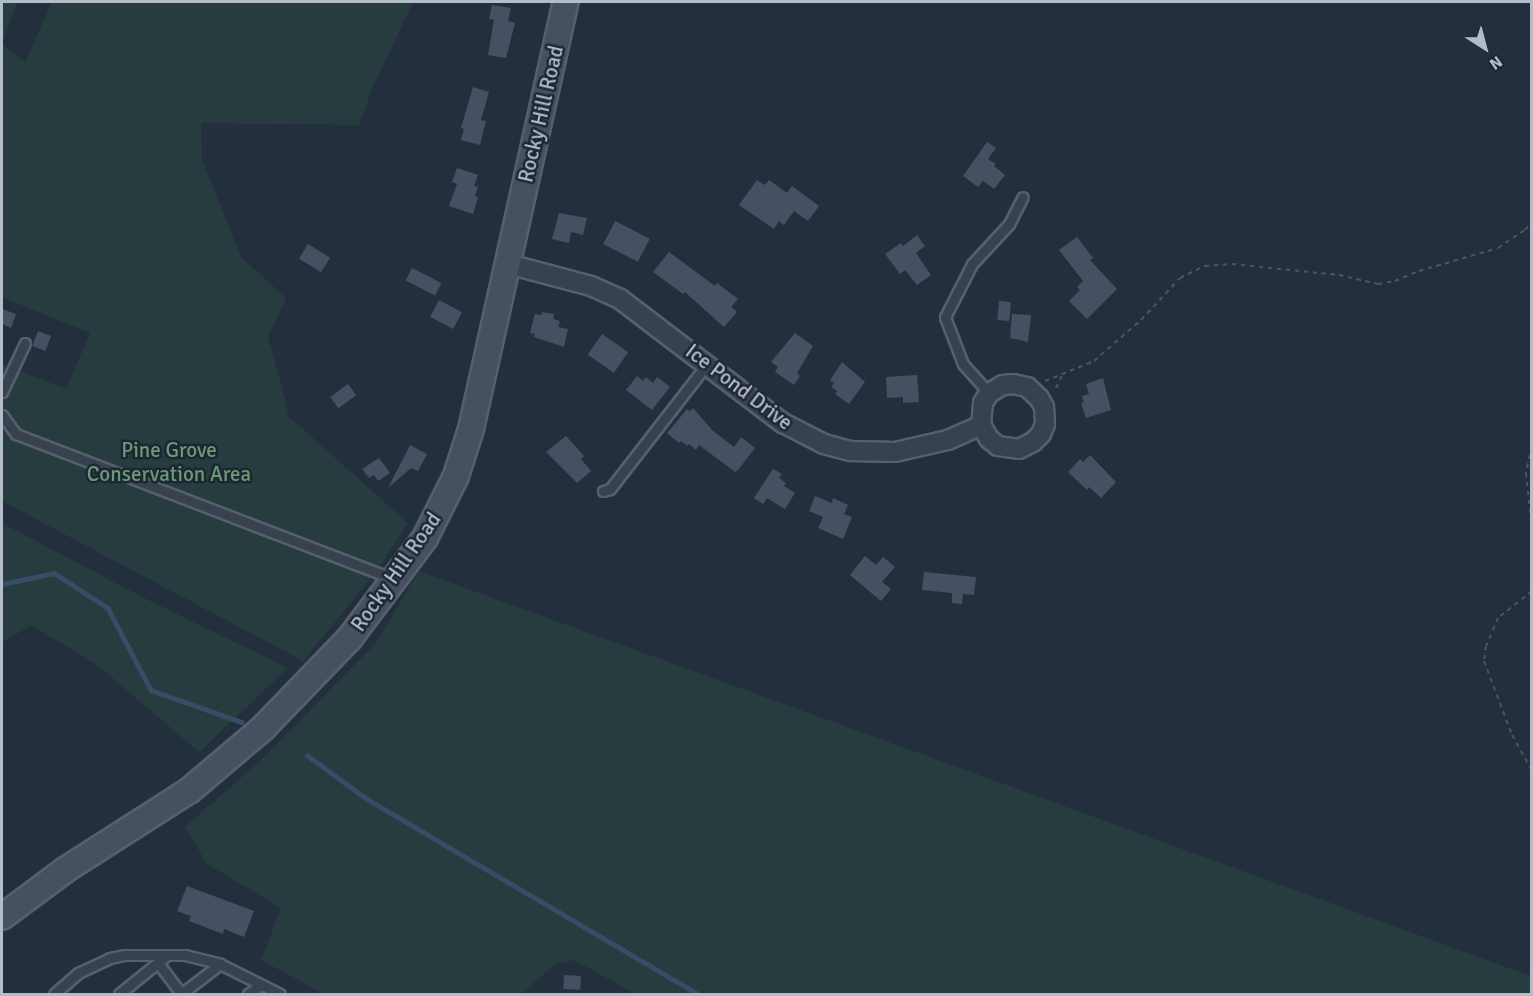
<!DOCTYPE html>
<html>
<head>
<meta charset="utf-8">
<style>
	body { margin:0 }
	#map { position:relative; width:1533px; height:996px; overflow:hidden; background:#242f3e; font-family:Signika,sans-serif }
	div>[style] { position:absolute }
	.green>* { inset:0; background:#263c3f }
	.stream>* { height:4.5px; margin:-2.25px; padding:0 2.25px; transform-origin:2.25px; border-radius:2.25px; background:#394c67 }
	.building>* { inset:0; background:#455162; transform-origin:0 0 }
	.path>* { height:2px; margin-top:-1px; transform-origin:0; background:repeating-linear-gradient(90deg,#44595c 0 4.5px,transparent 0 9px) }
	.roads { filter:drop-shadow(2px 0 #565f6c) drop-shadow(-2px 0 #565f6c) drop-shadow(0 2px #565f6c) drop-shadow(0 -2px #565f6c) }
	.lane>* { height:9px; margin:-4.5px; padding:0 4.5px; transform-origin:4.5px; border-radius:4.5px; background:#38414e }
	.street>* { height:18px; margin:-9px; padding:0 9px; transform-origin:9px; border-radius:9px; background:#38414e }
	.secondary>* { height:24px; margin:-12px; padding:0 12px; transform-origin:12px; border-radius:12px; background:#465061 }
	span { translate:-50% -50%; white-space:nowrap; text-align:center; line-height:1.15; -webkit-text-stroke:5px #1d2633; paint-order:stroke }
	.street-label { font-size:21px; color:#b4bcc9 }
	.park-label { font-size:21px; color:#6b9a76 }
	.frame { position:absolute; inset:0; border:3px solid #b4bcc9; pointer-events:none }
	.north { position:absolute; left:1455px; top:18px; width:60px; height:60px; -webkit-text-stroke:4px #1d2633; paint-order:stroke; rotate:144deg; font-size:16px; font-weight:700; line-height:24px; text-align:center; color:#b4bcc9 }
	.north::after { content:''; display:block; margin:auto; width:21px; height:27px; background:#b4bcc9; clip-path:polygon(50% 0,100% 100%,50% 72%,0 100%) }
</style>
</head>
<body>
<div id="map">
	<div class="green">
		<i style="clip-path:polygon(2px 2px,17px 2px,2px 44px,25px 62px,52px 2px,413px 2px,372px 89px,359px 125px,201px 123px,202px 160px,241px 257px,286px 298px,268px 337px,288px 410px,285px 413px,408px 523px,377px 571px,303px 661px,2px 501px,2px 364px,66px 389px,90px 333px,2px 297px)"></i>
		<i style="clip-path:polygon(2px 523px,140px 596px,288px 668px,199px 752px,96px 664px,31px 625px,2px 643px)"></i>
		<i style="clip-path:polygon(419px 571px,1531px 976px,1531px 994px,636px 994px,574px 960px,556px 964px,521px 994px,324px 994px,261px 960px,281px 908px,207px 864px,185px 827px,261px 760px,376px 643px)"></i>
	</div>
	<div class="stream">
		<i style="left:2px;top:584px;width:53px;rotate:-11.9deg"></i>
		<i style="left:54px;top:573px;width:64px;rotate:32.9deg"></i>
		<i style="left:108px;top:608px;width:93px;rotate:62.3deg"></i>
		<i style="left:151px;top:690px;width:96px;rotate:19.4deg"></i>
		<i style="left:307px;top:755px;width:74px;rotate:36.3deg"></i>
		<i style="left:367px;top:799px;width:384px;rotate:30.5deg"></i>
	</div>
	<div class="building">
		<i style="clip-path:polygon(492px 5px,511px 8px,508px 21px,515px 23px,506px 58px,488px 55px,494px 20px,489px 19px)"></i>
		<i style="clip-path:polygon(473px 87px,489px 92px,481px 120px,486px 121px,480px 145px,461px 140px,464px 129px,461px 128px)"></i>
		<i style="clip-path:polygon(987px 142px,996px 148px,988px 159px,996px 164px,994px 166px,1005px 175px,994px 189px,983px 181px,978px 187px,963px 176px)"></i>
		<i style="clip-path:polygon(457px 168px,478px 175px,474px 186px,478px 187px,475px 196px,478px 197px,473px 214px,449px 206px,457px 184px,452px 182px)"></i>
		<i style="clip-path:polygon(757px 180px,765px 185px,769px 180px,787px 193px,792px 186px,819px 206px,808px 221px,794px 211px,784px 225px,779px 221px,774px 229px,739px 205px)"></i>
		<i style="clip-path:polygon(559px 213px,587px 218px,583px 235px,571px 232px,569px 243px,552px 239px)"></i>
		<i style="left:615px;top:221px;width:39px;height:26px;rotate:27deg"></i>
		<i style="clip-path:polygon(917px 235px,925px 246px,916px 253px,931px 275px,917px 285px,905px 270px,900px 274px,885px 254px,901px 243px,903px 246px)"></i>
		<i style="clip-path:polygon(1077px 237px,1093px 258px,1090px 260px,1117px 289px,1087px 319px,1069px 301px,1080px 290px,1077px 287px,1083px 281px,1059px 250px)"></i>
		<i style="left:308px;top:244px;width:26px;height:17px;rotate:32deg"></i>
		<i style="clip-path:polygon(669px 252px,715px 286px,717px 283px,738px 299px,731px 307px,737px 312px,724px 327px,685px 292px,683px 294px,653px 272px)"></i>
		<i style="left:412px;top:268px;width:33px;height:14px;rotate:27deg"></i>
		<i style="left:439px;top:300px;width:26px;height:19px;rotate:28deg"></i>
		<i style="left:999px;top:301px;width:12px;height:19px;rotate:5deg"></i>
		<i style="clip-path:polygon(2px 309px,16px 314px,11px 328px,2px 324px)"></i>
		<i style="clip-path:polygon(542px 312px,554px 314px,553px 319px,560px 321px,558px 327px,568px 329px,564px 347px,534px 337px,535px 334px,530px 333px,535px 314px,541px 315px)"></i>
		<i style="clip-path:polygon(1012px 314px,1031px 315px,1028px 342px,1010px 338px)"></i>
		<i style="left:38px;top:331px;width:14px;height:16px;rotate:21deg"></i>
		<i style="clip-path:polygon(795px 333px,813px 346px,797px 373px,800px 376px,794px 385px,775px 372px,778px 367px,771px 362px)"></i>
		<i style="left:602px;top:334px;width:32px;height:25px;rotate:35deg"></i>
		<i style="clip-path:polygon(842px 362px,865px 382px,849px 404px,835px 394px,837px 391px,831px 387px,834px 383px,830px 380px)"></i>
		<i style="clip-path:polygon(917px 375px,919px 402px,903px 403px,903px 397px,887px 398px,886px 377px)"></i>
		<i style="clip-path:polygon(637px 376px,643px 381px,646px 377px,653px 383px,657px 377px,670px 387px,652px 410px,626px 390px)"></i>
		<i style="clip-path:polygon(1103px 378px,1111px 410px,1086px 418px,1081px 403px,1084px 402px,1082px 396px,1089px 394px,1086px 384px)"></i>
		<i style="left:348px;top:384px;width:14px;height:22px;rotate:54deg"></i>
		<i style="clip-path:polygon(693px 408px,712px 430px,734px 447px,741px 437px,755px 448px,738px 470px,735px 472px,699px 445px,696px 450px,689px 444px,687px 446px,681px 441px,679px 443px,667px 433px,687px 409px,690px 411px)"></i>
		<i style="clip-path:polygon(566px 436px,584px 456px,581px 459px,591px 471px,577px 483px,546px 452px)"></i>
		<i style="clip-path:polygon(410px 445px,427px 454px,418px 471px,411px 468px,388px 488px)"></i>
		<i style="clip-path:polygon(1090px 455px,1116px 482px,1101px 498px,1089px 487px,1087px 490px,1068px 472px,1080px 459px,1083px 462px)"></i>
		<i style="clip-path:polygon(379px 458px,390px 473px,378px 481px,374px 475px,369px 478px,362px 469px)"></i>
		<i style="clip-path:polygon(773px 469px,782px 474px,779px 478px,786px 483px,784px 486px,795px 493px,785px 509px,767px 498px,763px 504px,754px 498px)"></i>
		<i style="clip-path:polygon(815px 496px,832px 503px,833px 498px,848px 505px,844px 514px,852px 517px,843px 539px,818px 528px,823px 517px,809px 511px)"></i>
		<i style="clip-path:polygon(865px 556px,876px 565px,883px 557px,895px 567px,882px 582px,891px 589px,881px 601px,850px 575px)"></i>
		<i style="clip-path:polygon(924px 572px,976px 577px,974px 595px,963px 594px,962px 604px,952px 603px,952px 593px,922px 590px)"></i>
		<i style="clip-path:polygon(187px 886px,254px 911px,244px 937px,224px 929px,223px 934px,189px 921px,191px 916px,177px 911px)"></i>
		<i style="left:564px;top:975px;width:17px;height:14px;rotate:3deg"></i>
	</div>
	<div class="path">
		<i style="left:1045px;top:381px;width:53px;rotate:-22.2deg"></i>
		<i style="left:1094px;top:361px;width:62px;rotate:-41.1deg"></i>
		<i style="left:1141px;top:320px;width:57px;rotate:-47.1deg"></i>
		<i style="left:1180px;top:278px;width:28px;rotate:-26deg"></i>
		<i style="left:1205px;top:266px;width:27px;rotate:-4deg"></i>
		<i style="left:1232px;top:264px;width:108px;rotate:5.9deg"></i>
		<i style="left:1339px;top:275px;width:40px;rotate:13deg"></i>
		<i style="left:1378px;top:284px;width:17px;rotate:-10deg"></i>
		<i style="left:1395px;top:281px;width:26px;rotate:-23deg"></i>
		<i style="left:1419px;top:271px;width:82px;rotate:-16.2deg"></i>
		<i style="left:1498px;top:248px;width:32px;rotate:-34deg"></i>
		<i style="left:1525px;top:230px;width:11px;rotate:-49deg"></i>
		<i style="left:1056px;top:388px;width:14px;rotate:-65deg"></i>
		<i style="left:1532px;top:446px;width:28px;rotate:103deg"></i>
		<i style="left:1526px;top:473px;width:57px;rotate:84deg"></i>
		<i style="left:1532px;top:591px;width:43px;rotate:141.5deg"></i>
		<i style="left:1498px;top:618px;width:30px;rotate:113deg"></i>
		<i style="left:1486px;top:646px;width:15px;rotate:98deg"></i>
		<i style="left:1484px;top:661px;width:79px;rotate:69.3deg"></i>
		<i style="left:1512px;top:735px;width:41px;rotate:60.9deg"></i>
	</div>
	<div class="roads">
		<div class="lane">
			<i style="left:2px;top:392px;width:54px;rotate:-64.9deg"></i>
			<i style="left:989px;top:393px;width:39px;rotate:-132deg"></i>
			<i style="left:963px;top:364px;width:50px;rotate:-111deg"></i>
			<i style="left:945px;top:317px;width:59px;rotate:-63deg"></i>
			<i style="left:972px;top:264px;width:54px;rotate:-47.2deg"></i>
			<i style="left:1009px;top:224px;width:30px;rotate:-63deg"></i>
			<i style="left:2px;top:415px;width:24px;rotate:54deg"></i>
			<i style="left:16px;top:434px;width:403px;rotate:21deg"></i>
			<i style="left:603px;top:491px;width:7px;rotate:-16deg"></i>
			<i style="left:610px;top:489px;width:158px;rotate:-52.2deg"></i>
			<i style="left:158px;top:963px;width:39px;rotate:53deg"></i>
			<i style="left:54px;top:994px;width:32px;rotate:-41deg"></i>
			<i style="left:78px;top:973px;width:35px;rotate:-25deg"></i>
			<i style="left:110px;top:958px;width:14px;rotate:-12deg"></i>
			<i style="left:124px;top:955px;width:61px"></i>
			<i style="left:185px;top:955px;width:36px;rotate:14deg"></i>
			<i style="left:220px;top:964px;width:67px;rotate:26.6deg"></i>
			<i style="left:119px;top:994px;width:62px;rotate:-39.1deg"></i>
			<i style="left:181px;top:994px;width:49px;rotate:-37.6deg"></i>
			<i style="left:248px;top:994px;width:16px;rotate:-35deg"></i>
		</div>
		<div class="street">
			<i style="left:508px;top:264px;width:86px;rotate:14.8deg"></i>
			<i style="left:591px;top:286px;width:32px;rotate:24deg"></i>
			<i style="left:620px;top:299px;width:205px;rotate:37.3deg"></i>
			<i style="left:783px;top:423px;width:46px;rotate:27.1deg"></i>
			<i style="left:824px;top:444px;width:28px;rotate:15deg"></i>
			<i style="left:851px;top:451px;width:44px;rotate:1.3deg"></i>
			<i style="left:895px;top:452px;width:54px;rotate:-12.8deg"></i>
			<i style="left:948px;top:440px;width:36px;rotate:-24deg"></i>
			<i style="left:981px;top:425px;width:16px;rotate:60deg"></i>
			<i style="left:989px;top:439px;width:11px;rotate:38deg"></i>
			<i style="left:998px;top:446px;width:21px;rotate:8deg"></i>
			<i style="left:1019px;top:449px;width:16px;rotate:-27deg"></i>
			<i style="left:1033px;top:442px;width:11px;rotate:-45deg"></i>
			<i style="left:1041px;top:434px;width:11px;rotate:-68deg"></i>
			<i style="left:1045px;top:424px;width:17px;rotate:-93deg"></i>
			<i style="left:1044px;top:407px;width:10px;rotate:-119deg"></i>
			<i style="left:1039px;top:398px;width:16px;rotate:-137deg"></i>
			<i style="left:1027px;top:387px;width:14px;rotate:-168deg"></i>
			<i style="left:1013px;top:384px;width:10px;rotate:174deg"></i>
			<i style="left:1003px;top:385px;width:16px;rotate:150deg"></i>
			<i style="left:989px;top:393px;width:12px;rotate:121deg"></i>
			<i style="left:983px;top:403px;width:22px;rotate:95deg"></i>
		</div>
		<div class="secondary">
			<i style="left:2px;top:917px;width:79px;rotate:-36.7deg"></i>
			<i style="left:65px;top:870px;width:148px;rotate:-32.6deg"></i>
			<i style="left:190px;top:790px;width:96px;rotate:-40.3deg"></i>
			<i style="left:263px;top:728px;width:124px;rotate:-46deg"></i>
			<i style="left:349px;top:639px;width:126px;rotate:-53deg"></i>
			<i style="left:425px;top:538px;width:69px;rotate:-63.4deg"></i>
			<i style="left:456px;top:476px;width:49px;rotate:-72.3deg"></i>
			<i style="left:471px;top:429px;width:437px;rotate:-77.5deg"></i>
		</div>
	</div>
	<div class="street-label">
		<span style="left:541px;top:114px;rotate:-77deg">Rocky Hill Road</span>
		<span style="left:739px;top:387px;rotate:37deg">Ice Pond Drive</span>
		<span style="left:396px;top:572px;rotate:-55deg">Rocky Hill Road</span>
	</div>
	<div class="park-label">
		<span style="left:169px;top:462px">Pine Grove<br>Conservation Area</span>
	</div>
	<div class="frame"></div>
	<div class="north">N</div>
</div>
</body>
</html>
